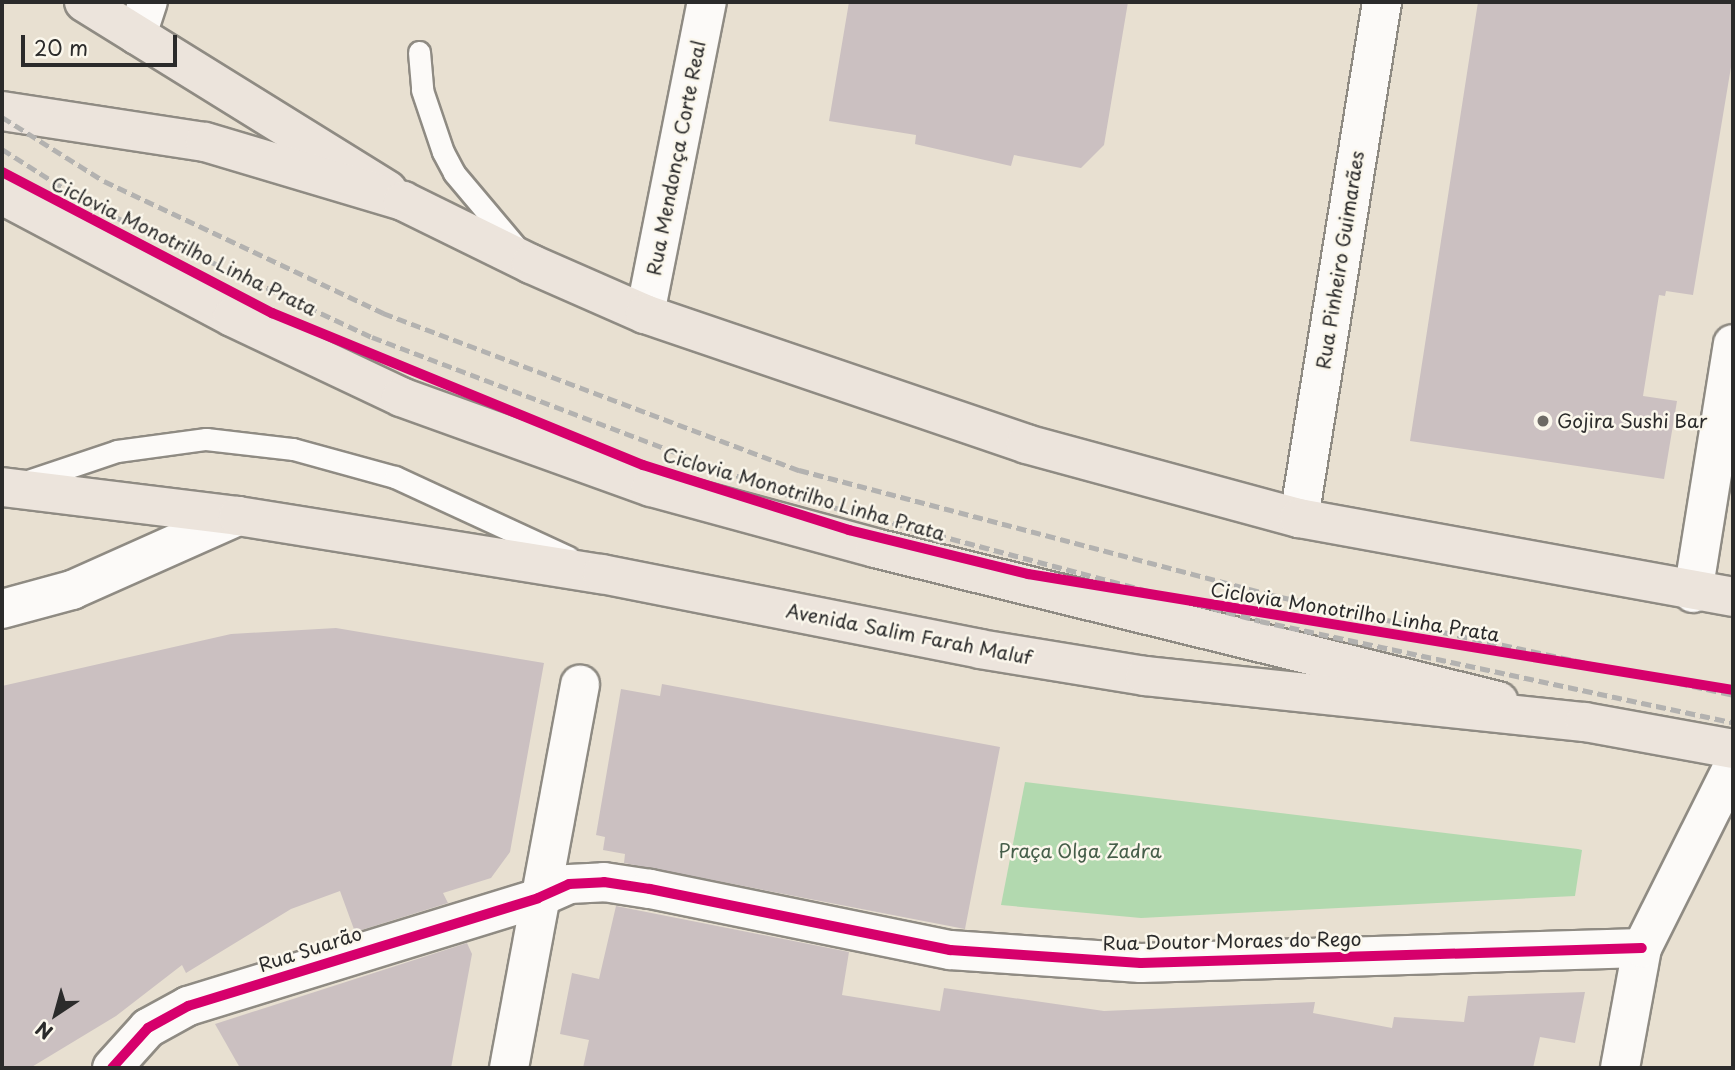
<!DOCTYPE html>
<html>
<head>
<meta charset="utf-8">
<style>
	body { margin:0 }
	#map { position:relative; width:1735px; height:1070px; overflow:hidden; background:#e8e0d1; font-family:"Playpen Sans",sans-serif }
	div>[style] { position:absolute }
	.green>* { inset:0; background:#b2d9af }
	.building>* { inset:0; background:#cbc0c1 }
	.roads { filter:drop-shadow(2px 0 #8f8b83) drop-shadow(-2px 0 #8f8b83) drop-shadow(0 2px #8f8b83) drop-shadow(0 -2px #8f8b83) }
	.service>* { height:21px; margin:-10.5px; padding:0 10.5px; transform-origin:10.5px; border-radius:10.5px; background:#fcfaf8 }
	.minor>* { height:38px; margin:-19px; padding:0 19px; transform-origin:19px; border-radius:19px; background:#fcfaf8 }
	.primary>* { height:38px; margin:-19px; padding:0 19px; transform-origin:19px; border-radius:19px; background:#ece4dc }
	.trunk>* { height:38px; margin:-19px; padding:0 19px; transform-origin:19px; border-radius:19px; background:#ece4dc }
	.rail>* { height:5px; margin-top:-2.5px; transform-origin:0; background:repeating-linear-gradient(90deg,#b3b2b0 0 10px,transparent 0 15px) }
	.cycleway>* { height:10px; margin:-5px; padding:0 5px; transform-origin:5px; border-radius:5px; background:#d6006c }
	.dots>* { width:19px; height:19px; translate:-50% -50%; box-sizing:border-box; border:4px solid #fbf7ec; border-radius:50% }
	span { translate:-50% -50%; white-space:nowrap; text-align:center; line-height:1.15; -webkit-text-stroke:5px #fbf7ec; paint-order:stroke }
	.street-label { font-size:19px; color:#2b2b2b }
	.poi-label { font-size:19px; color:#2b2b2b }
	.left { translate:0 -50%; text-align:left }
	.park-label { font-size:19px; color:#465e4a }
	.frame { position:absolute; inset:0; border:4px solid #2b2b2b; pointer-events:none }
	.north { position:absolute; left:21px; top:979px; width:70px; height:70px; -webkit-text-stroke:5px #fbf7ec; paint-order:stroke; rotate:216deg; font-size:19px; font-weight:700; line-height:28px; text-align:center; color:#2b2b2b }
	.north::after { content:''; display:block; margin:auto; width:24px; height:32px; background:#2b2b2b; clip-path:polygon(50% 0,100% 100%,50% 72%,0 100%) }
	.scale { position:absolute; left:21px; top:35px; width:156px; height:32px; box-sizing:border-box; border:4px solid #2b2b2b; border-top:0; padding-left:9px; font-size:21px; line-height:24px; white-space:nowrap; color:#2b2b2b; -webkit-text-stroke:5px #fbf7ec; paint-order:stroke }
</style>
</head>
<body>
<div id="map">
	<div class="green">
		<i style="clip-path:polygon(1025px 782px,1578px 849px,1582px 850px,1575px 896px,1141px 918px,1001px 905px)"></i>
	</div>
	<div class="building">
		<i style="clip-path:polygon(849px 2px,1128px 2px,1104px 145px,1081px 168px,1014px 155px,1011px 166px,915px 144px,916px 135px,829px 121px)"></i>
		<i style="clip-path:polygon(1478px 2px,1733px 2px,1733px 55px,1693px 295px,1666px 291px,1665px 296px,1659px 295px,1643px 396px,1677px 401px,1664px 479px,1410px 441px)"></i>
		<i style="clip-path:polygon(336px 628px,544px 663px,510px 852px,491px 878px,443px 893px,448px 903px,355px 932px,340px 891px,291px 909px,186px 973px,182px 965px,116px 1016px,30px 1068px,2px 1068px,2px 686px,231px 634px)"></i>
		<i style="clip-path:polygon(662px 684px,1000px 747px,965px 929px,624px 863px,625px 854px,603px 850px,605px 837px,596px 835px,621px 689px,660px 696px)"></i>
		<i style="clip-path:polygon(616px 906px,849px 952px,842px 995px,940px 1011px,944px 988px,1104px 1011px,1315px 1002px,1313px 1013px,1392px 1028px,1394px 1017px,1464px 1022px,1468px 996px,1585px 992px,1575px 1043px,1540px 1037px,1533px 1068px,583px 1068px,589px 1040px,560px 1034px,572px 973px,599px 979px)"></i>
		<i style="clip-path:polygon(467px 943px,472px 954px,451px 1068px,240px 1068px,215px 1024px)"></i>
	</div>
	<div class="roads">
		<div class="service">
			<i style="left:419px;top:52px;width:38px;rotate:85deg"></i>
			<i style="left:422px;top:90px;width:65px;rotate:71.3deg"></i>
			<i style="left:443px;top:152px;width:24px;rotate:62deg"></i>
			<i style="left:454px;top:173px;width:99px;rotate:49.9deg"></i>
			<i style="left:22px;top:483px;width:100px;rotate:-18.6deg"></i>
			<i style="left:117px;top:451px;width:90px;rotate:-7.7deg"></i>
			<i style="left:206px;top:439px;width:88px;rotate:6.6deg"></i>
			<i style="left:293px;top:449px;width:106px;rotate:15.4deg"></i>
			<i style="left:395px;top:477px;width:191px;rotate:24.8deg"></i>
		</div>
		<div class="minor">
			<i style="left:137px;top:35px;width:35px;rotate:-72deg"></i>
			<i style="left:645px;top:314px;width:318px;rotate:-78.8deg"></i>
			<i style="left:1299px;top:518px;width:523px;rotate:-80.86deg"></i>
			<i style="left:1693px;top:593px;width:252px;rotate:-80.9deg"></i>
			<i style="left:2px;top:609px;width:73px;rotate:-15.2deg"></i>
			<i style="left:72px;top:590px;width:182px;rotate:-24deg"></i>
			<i style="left:112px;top:1068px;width:54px;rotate:-48deg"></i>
			<i style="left:148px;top:1028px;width:46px;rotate:-28.8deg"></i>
			<i style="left:188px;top:1006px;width:366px;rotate:-17.1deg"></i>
			<i style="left:538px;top:898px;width:34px;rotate:-24deg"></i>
			<i style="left:569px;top:884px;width:35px;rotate:-3deg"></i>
			<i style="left:604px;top:882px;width:47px;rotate:8.7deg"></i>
			<i style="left:650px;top:889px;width:306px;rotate:11.5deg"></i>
			<i style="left:950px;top:950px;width:191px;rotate:3.9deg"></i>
			<i style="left:1141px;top:963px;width:501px;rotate:-1.71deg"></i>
			<i style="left:509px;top:1068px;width:390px;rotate:-79.5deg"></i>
			<i style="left:1620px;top:1068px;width:122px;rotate:-79.6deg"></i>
			<i style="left:1642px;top:948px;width:203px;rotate:-63.4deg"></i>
		</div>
		<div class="primary">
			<i style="left:84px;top:2px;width:357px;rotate:31.8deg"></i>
			<i style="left:2px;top:195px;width:260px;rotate:27.9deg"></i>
			<i style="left:232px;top:317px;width:187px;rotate:25.3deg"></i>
			<i style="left:401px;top:397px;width:266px;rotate:19.8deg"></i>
			<i style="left:651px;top:487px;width:232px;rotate:15.2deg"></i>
			<i style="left:875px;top:548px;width:642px;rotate:13.8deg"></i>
		</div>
		<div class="trunk">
			<i style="left:2px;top:111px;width:205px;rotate:8.7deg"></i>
			<i style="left:205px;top:142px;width:207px;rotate:16.6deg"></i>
			<i style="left:403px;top:201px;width:143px;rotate:26.2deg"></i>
			<i style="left:531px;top:264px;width:124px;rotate:23.7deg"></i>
			<i style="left:645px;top:314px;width:403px;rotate:18.8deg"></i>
			<i style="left:1026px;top:444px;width:283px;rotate:15.2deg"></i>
			<i style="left:1299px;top:518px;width:441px;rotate:10.3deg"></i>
			<i style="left:2px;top:487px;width:238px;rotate:7deg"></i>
			<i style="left:238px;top:516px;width:369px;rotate:9.1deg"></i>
			<i style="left:602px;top:574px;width:385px;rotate:11.2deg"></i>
			<i style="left:980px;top:649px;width:167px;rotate:9.3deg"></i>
			<i style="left:1145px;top:676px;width:442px;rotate:6deg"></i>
			<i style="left:1585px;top:722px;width:150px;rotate:10.3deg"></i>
		</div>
	</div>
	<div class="rail">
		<i style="left:2px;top:117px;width:120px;rotate:32.1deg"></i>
		<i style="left:104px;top:181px;width:309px;rotate:25.3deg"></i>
		<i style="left:383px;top:313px;width:445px;rotate:20.7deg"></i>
		<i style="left:799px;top:470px;width:484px;rotate:14.8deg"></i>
		<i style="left:1267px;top:594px;width:477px;rotate:12.2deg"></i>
		<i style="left:2px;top:149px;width:104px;rotate:32.5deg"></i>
		<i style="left:90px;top:205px;width:311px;rotate:25.1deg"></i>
		<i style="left:372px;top:337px;width:448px;rotate:20.8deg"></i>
		<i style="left:791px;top:496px;width:485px;rotate:14.9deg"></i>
		<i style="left:1260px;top:621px;width:484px;rotate:12.1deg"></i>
	</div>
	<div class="cycleway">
		<i style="left:2px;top:172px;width:305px;rotate:27.6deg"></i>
		<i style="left:272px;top:313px;width:401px;rotate:22.3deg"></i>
		<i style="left:643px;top:465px;width:216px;rotate:17.5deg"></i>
		<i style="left:849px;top:530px;width:184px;rotate:13.8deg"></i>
		<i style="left:1028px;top:574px;width:714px;rotate:9.34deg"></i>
		<i style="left:112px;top:1068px;width:54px;rotate:-48deg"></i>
		<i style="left:148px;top:1028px;width:46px;rotate:-28.8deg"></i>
		<i style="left:188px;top:1006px;width:366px;rotate:-17.1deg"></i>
		<i style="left:538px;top:898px;width:34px;rotate:-24deg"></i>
		<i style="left:569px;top:884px;width:35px;rotate:-3deg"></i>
		<i style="left:604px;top:882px;width:47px;rotate:8.7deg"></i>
		<i style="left:650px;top:889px;width:306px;rotate:11.5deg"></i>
		<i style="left:950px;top:950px;width:191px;rotate:3.9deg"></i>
		<i style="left:1141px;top:963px;width:501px;rotate:-1.71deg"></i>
	</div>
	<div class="dots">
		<i style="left:1543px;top:421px;background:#6d6a65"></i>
	</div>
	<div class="street-label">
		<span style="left:676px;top:158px;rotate:-79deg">Rua Mendonça Corte Real</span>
		<span style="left:184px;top:246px;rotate:26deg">Ciclovia Monotrilho Linha Prata</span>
		<span style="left:1340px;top:260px;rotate:-81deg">Rua Pinheiro Guimarães</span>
		<span style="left:804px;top:494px;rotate:16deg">Ciclovia Monotrilho Linha Prata</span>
		<span style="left:1355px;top:612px;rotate:9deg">Ciclovia Monotrilho Linha Prata</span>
		<span style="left:909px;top:634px;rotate:11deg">Avenida Salim Farah Maluf</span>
		<span style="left:1232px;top:941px;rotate:-1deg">Rua Doutor Moraes do Rego</span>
		<span style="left:310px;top:949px;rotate:-18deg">Rua Suarão</span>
	</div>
	<div class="poi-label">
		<span class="left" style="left:1557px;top:421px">Gojira Sushi Bar</span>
	</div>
	<div class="park-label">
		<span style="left:1080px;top:851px">Praça Olga Zadra</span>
	</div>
	<div class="frame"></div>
	<div class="north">N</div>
	<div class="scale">20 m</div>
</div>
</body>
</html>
